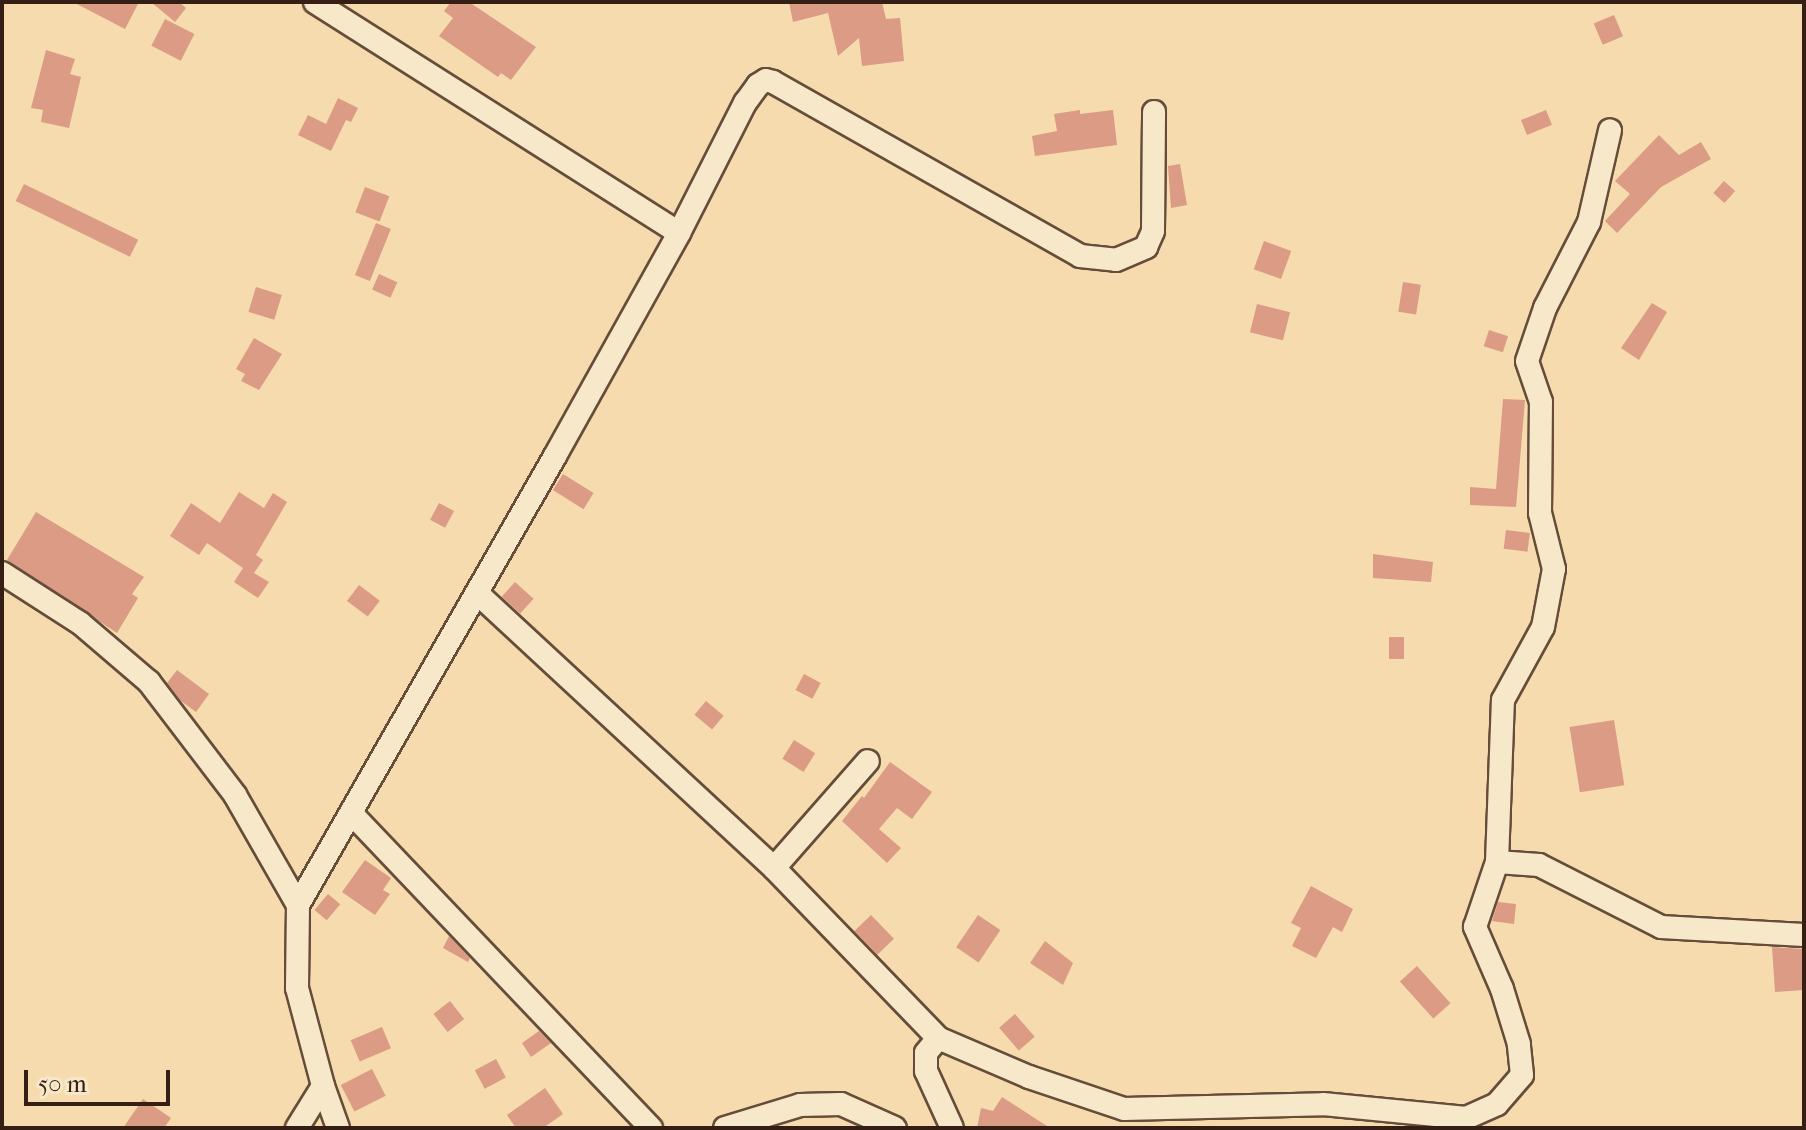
<!DOCTYPE html>
<html>
<head>
<meta charset="utf-8">
<style>
	body { margin:0 }
	#map { position:relative; width:1806px; height:1130px; overflow:hidden; background:#f5dbad; font-family:"IM FELL French Canon",serif }
	div>[style] { position:absolute }
	.building>* { inset:0; background:#db9b84; transform-origin:0 0 }
	.roads { filter:drop-shadow(2px 0 #654d3a) drop-shadow(-2px 0 #654d3a) drop-shadow(0 2px #654d3a) drop-shadow(0 -2px #654d3a) }
	.minor>* { height:22px; margin:-11px; padding:0 11px; transform-origin:11px; border-radius:11px; background:#f8e8ca }
	span { translate:-50% -50%; white-space:nowrap; text-align:center; line-height:1.15; -webkit-text-stroke:8px #f8e8ca; paint-order:stroke }
	.frame { position:absolute; inset:0; border:4px solid #351e14; pointer-events:none }
	.scale { position:absolute; left:24px; top:1070px; width:146px; height:36px; box-sizing:border-box; border:4px solid #351e14; border-top:0; padding-left:10px; font-size:24px; line-height:28px; white-space:nowrap; color:#351e14; -webkit-text-stroke:6px #f8e8ca; paint-order:stroke }
</style>
</head>
<body>
<div id="map">
	<div class="building">
		<i style="clip-path:polygon(73px 2px,139px 2px,125px 29px)"></i>
		<i style="clip-path:polygon(151px 2px,179px 2px,186px 8px,175px 22px)"></i>
		<i style="clip-path:polygon(451px 2px,469px 2px,536px 47px,511px 80px,501px 73px,498px 77px,439px 36px,453px 18px,444px 11px)"></i>
		<i style="clip-path:polygon(789px 2px,882px 2px,886px 19px,900px 18px,904px 61px,862px 66px,859px 38px,838px 56px,828px 13px,793px 22px)"></i>
		<i style="left:1614px;top:15px;width:23px;height:22px;rotate:67deg"></i>
		<i style="left:165px;top:19px;width:33px;height:30px;rotate:27deg"></i>
		<i style="clip-path:polygon(46px 50px,75px 59px,70px 74px,81px 77px,69px 128px,41px 122px,43px 110px,31px 108px)"></i>
		<i style="clip-path:polygon(338px 98px,358px 108px,351px 122px,346px 120px,331px 151px,298px 135px,308px 115px,326px 124px)"></i>
		<i style="clip-path:polygon(1080px 110px,1080px 114px,1113px 110px,1117px 145px,1035px 156px,1032px 136px,1057px 131px,1054px 114px)"></i>
		<i style="left:1546px;top:110px;width:16px;height:27px;rotate:68deg"></i>
		<i style="clip-path:polygon(1659px 135px,1679px 155px,1701px 142px,1711px 159px,1661px 187px,1617px 233px,1605px 221px,1630px 194px,1615px 181px)"></i>
		<i style="clip-path:polygon(1180px 164px,1187px 205px,1171px 208px,1168px 166px)"></i>
		<i style="left:1724px;top:181px;width:15px;height:16px;rotate:42deg"></i>
		<i style="left:24px;top:184px;width:127px;height:19px;rotate:26deg"></i>
		<i style="left:365px;top:187px;width:26px;height:27px;rotate:21deg"></i>
		<i style="left:376px;top:223px;width:16px;height:56px;rotate:22deg"></i>
		<i style="left:1264px;top:241px;width:29px;height:30px;rotate:20deg"></i>
		<i style="left:379px;top:274px;width:20px;height:17px;rotate:24deg"></i>
		<i style="left:1403px;top:282px;width:18px;height:30px;rotate:9deg"></i>
		<i style="left:256px;top:287px;width:27px;height:26px;rotate:17deg"></i>
		<i style="clip-path:polygon(1652px 303px,1667px 312px,1639px 360px,1621px 348px)"></i>
		<i style="left:1257px;top:304px;width:34px;height:29px;rotate:14deg"></i>
		<i style="left:1489px;top:330px;width:20px;height:17px;rotate:18deg"></i>
		<i style="clip-path:polygon(254px 338px,282px 354px,259px 390px,241px 381px,245px 374px,236px 369px)"></i>
		<i style="clip-path:polygon(1503px 399px,1525px 400px,1516px 507px,1470px 505px,1470px 487px,1496px 489px)"></i>
		<i style="left:563px;top:474px;width:36px;height:19px;rotate:32deg"></i>
		<i style="clip-path:polygon(239px 492px,264px 508px,273px 493px,287px 502px,256px 555px,263px 560px,254px 573px,269px 582px,258px 598px,234px 582px,243px 568px,207px 543px,199px 555px,170px 536px,191px 503px,220px 523px)"></i>
		<i style="left:439px;top:503px;width:17px;height:19px;rotate:28deg"></i>
		<i style="clip-path:polygon(36px 512px,144px 577px,132px 594px,138px 598px,117px 633px,7px 560px)"></i>
		<i style="left:1506px;top:530px;width:24px;height:19px;rotate:7deg"></i>
		<i style="clip-path:polygon(1373px 554px,1433px 562px,1431px 582px,1373px 578px)"></i>
		<i style="left:515px;top:582px;width:25px;height:20px;rotate:42deg"></i>
		<i style="left:359px;top:585px;width:26px;height:20px;rotate:37deg"></i>
		<i style="left:1389px;top:637px;width:15px;height:22px"></i>
		<i style="clip-path:polygon(177px 670px,209px 694px,196px 712px,181px 701px,167px 683px)"></i>
		<i style="left:804px;top:674px;width:19px;height:18px;rotate:28deg"></i>
		<i style="left:706px;top:701px;width:23px;height:18px;rotate:40deg"></i>
		<i style="left:1614px;top:720px;width:66px;height:45px;rotate:81deg"></i>
		<i style="left:794px;top:740px;width:25px;height:22px;rotate:32deg"></i>
		<i style="clip-path:polygon(890px 762px,932px 792px,912px 819px,897px 808px,879px 829px,901px 848px,887px 863px,842px 821px,862px 796px,864px 798px)"></i>
		<i style="clip-path:polygon(365px 860px,391px 878px,383px 890px,390px 894px,375px 915px,342px 892px)"></i>
		<i style="clip-path:polygon(1311px 886px,1353px 909px,1342px 932px,1333px 927px,1316px 958px,1292px 946px,1301px 928px,1291px 923px)"></i>
		<i style="left:328px;top:894px;width:16px;height:21px;rotate:40deg"></i>
		<i style="clip-path:polygon(1498px 902px,1516px 904px,1514px 924px,1492px 921px)"></i>
		<i style="left:871px;top:915px;width:33px;height:23px;rotate:46deg"></i>
		<i style="left:978px;top:915px;width:27px;height:39px;rotate:34deg"></i>
		<i style="clip-path:polygon(449px 936px,470px 958px,468px 962px,443px 948px)"></i>
		<i style="clip-path:polygon(1045px 941px,1073px 963px,1063px 985px,1030px 963px)"></i>
		<i style="clip-path:polygon(1772px 947px,1804px 949px,1804px 990px,1775px 992px)"></i>
		<i style="left:1417px;top:966px;width:50px;height:23px;rotate:48deg"></i>
		<i style="left:450px;top:1001px;width:23px;height:21px;rotate:52deg"></i>
		<i style="left:1015px;top:1014px;width:30px;height:21px;rotate:49deg"></i>
		<i style="left:382px;top:1027px;width:23px;height:34px;rotate:67deg"></i>
		<i style="clip-path:polygon(539px 1031px,551px 1043px,531px 1057px,522px 1043px)"></i>
		<i style="left:496px;top:1059px;width:21px;height:24px;rotate:62deg"></i>
		<i style="left:372px;top:1069px;width:30px;height:35px;rotate:63deg"></i>
		<i style="clip-path:polygon(545px 1088px,563px 1114px,543px 1128px,516px 1128px,507px 1115px)"></i>
		<i style="clip-path:polygon(1002px 1097px,1050px 1128px,977px 1128px,981px 1108px,993px 1111px)"></i>
		<i style="clip-path:polygon(143px 1099px,171px 1118px,164px 1128px,123px 1128px)"></i>
	</div>
	<div class="roads">
		<div class="minor">
			<i style="left:315px;top:2px;width:431px;rotate:32.4deg"></i>
			<i style="left:2px;top:573px;width:93px;rotate:32.7deg"></i>
			<i style="left:80px;top:623px;width:91px;rotate:40.5deg"></i>
			<i style="left:149px;top:682px;width:142px;rotate:52.7deg"></i>
			<i style="left:235px;top:795px;width:127px;rotate:60.2deg"></i>
			<i style="left:298px;top:905px;width:83px;rotate:90.7deg"></i>
			<i style="left:297px;top:988px;width:101px;rotate:75.1deg"></i>
			<i style="left:323px;top:1086px;width:45px;rotate:70.3deg"></i>
			<i style="left:477px;top:593px;width:405px;rotate:42.8deg"></i>
			<i style="left:774px;top:868px;width:236px;rotate:46deg"></i>
			<i style="left:351px;top:813px;width:435px;rotate:46.4deg"></i>
			<i style="left:1497px;top:862px;width:42px;rotate:4.1deg"></i>
			<i style="left:1539px;top:865px;width:137px;rotate:26.9deg"></i>
			<i style="left:1661px;top:927px;width:143px;rotate:3.2deg"></i>
			<i style="left:774px;top:868px;width:142px;rotate:-48.7deg"></i>
			<i style="left:298px;top:905px;width:517px;rotate:-60.21deg"></i>
			<i style="left:555px;top:456px;width:255px;rotate:-60.9deg"></i>
			<i style="left:679px;top:233px;width:146px;rotate:-63.1deg"></i>
			<i style="left:745px;top:103px;width:22px;rotate:-54deg"></i>
			<i style="left:758px;top:85px;width:9px;rotate:-32deg"></i>
			<i style="left:766px;top:80px;width:7px;rotate:16deg"></i>
			<i style="left:773px;top:82px;width:353px;rotate:29.5deg"></i>
			<i style="left:1080px;top:256px;width:36px;rotate:6deg"></i>
			<i style="left:1116px;top:260px;width:33px;rotate:-23deg"></i>
			<i style="left:1146px;top:247px;width:17px;rotate:-66deg"></i>
			<i style="left:1153px;top:231px;width:119px;rotate:-89.5deg"></i>
			<i style="left:297px;top:1128px;width:49px;rotate:-58.2deg"></i>
			<i style="left:725px;top:1128px;width:78px;rotate:-17deg"></i>
			<i style="left:800px;top:1105px;width:41px;rotate:-1.4deg"></i>
			<i style="left:841px;top:1104px;width:59px;rotate:24deg"></i>
			<i style="left:952px;top:1128px;width:63px;rotate:-114.5deg"></i>
			<i style="left:926px;top:1071px;width:18px;rotate:-90deg"></i>
			<i style="left:926px;top:1053px;width:19px;rotate:-51deg"></i>
			<i style="left:938px;top:1038px;width:99px;rotate:23.2deg"></i>
			<i style="left:1029px;top:1077px;width:100px;rotate:18.6deg"></i>
			<i style="left:1124px;top:1109px;width:199px;rotate:-1.4deg"></i>
			<i style="left:1323px;top:1104px;width:144px;rotate:5.6deg"></i>
			<i style="left:1466px;top:1118px;width:34px;rotate:-24deg"></i>
			<i style="left:1497px;top:1104px;width:38px;rotate:-49deg"></i>
			<i style="left:1522px;top:1075px;width:31px;rotate:-96deg"></i>
			<i style="left:1519px;top:1044px;width:58px;rotate:-107.2deg"></i>
			<i style="left:1502px;top:989px;width:68px;rotate:-113.5deg"></i>
			<i style="left:1475px;top:927px;width:69px;rotate:-71.3deg"></i>
			<i style="left:1497px;top:862px;width:162px;rotate:-87.9deg"></i>
			<i style="left:1503px;top:700px;width:83px;rotate:-61.3deg"></i>
			<i style="left:1543px;top:627px;width:59px;rotate:-79.3deg"></i>
			<i style="left:1554px;top:569px;width:58px;rotate:-104deg"></i>
			<i style="left:1540px;top:513px;width:111px;rotate:-89.5deg"></i>
			<i style="left:1541px;top:402px;width:43px;rotate:-108.9deg"></i>
			<i style="left:1527px;top:361px;width:56px;rotate:-71.2deg"></i>
			<i style="left:1545px;top:308px;width:97px;rotate:-62.9deg"></i>
			<i style="left:1589px;top:222px;width:94px;rotate:-77.1deg"></i>
		</div>
	</div>
	<div class="frame"></div>
	<div class="scale">50 m</div>
</div>
</body>
</html>
